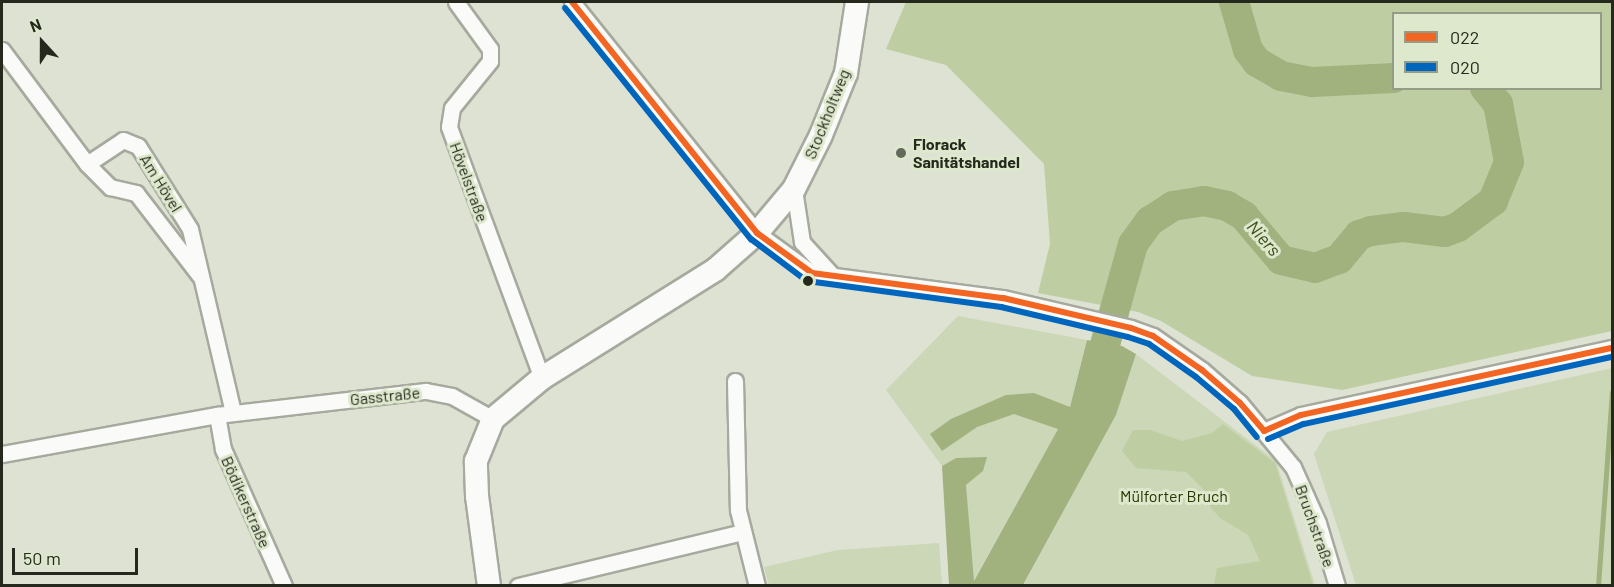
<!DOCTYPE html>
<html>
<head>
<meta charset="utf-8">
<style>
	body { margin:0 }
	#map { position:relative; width:1614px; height:587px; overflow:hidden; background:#dde2d3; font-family:Barlow,sans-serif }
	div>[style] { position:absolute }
	.green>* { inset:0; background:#cbd7b6 }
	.forest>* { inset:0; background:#bfcea2 }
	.water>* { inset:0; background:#a2b27e }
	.stream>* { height:5px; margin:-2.5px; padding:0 2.5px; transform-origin:2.5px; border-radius:2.5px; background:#a2b27e }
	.river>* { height:30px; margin:-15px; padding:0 15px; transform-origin:15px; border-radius:15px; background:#a2b27e }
	.roads { filter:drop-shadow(2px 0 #a6aa9e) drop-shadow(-2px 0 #a6aa9e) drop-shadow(0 2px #a6aa9e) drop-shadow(0 -2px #a6aa9e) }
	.street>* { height:15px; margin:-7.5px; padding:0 7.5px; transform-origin:7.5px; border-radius:7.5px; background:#fafbf8 }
	.secondary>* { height:22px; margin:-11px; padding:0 11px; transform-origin:11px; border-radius:11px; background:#fafbf8 }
	.bus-1>* { height:6px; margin:-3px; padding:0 3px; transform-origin:3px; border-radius:3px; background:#f26522 }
	.bus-2>* { height:6px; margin:-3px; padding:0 3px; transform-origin:3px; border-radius:3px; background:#0065bd }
	.dots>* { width:16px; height:16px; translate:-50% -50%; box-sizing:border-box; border:3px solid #dee8cd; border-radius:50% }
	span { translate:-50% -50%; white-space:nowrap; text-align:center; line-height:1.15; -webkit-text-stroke:6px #dee8cd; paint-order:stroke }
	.street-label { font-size:16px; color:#24281d }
	.poi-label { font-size:16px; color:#24281d; font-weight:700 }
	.left { translate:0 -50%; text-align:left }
	.park-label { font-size:16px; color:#293601 }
	.water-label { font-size:18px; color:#3d4b19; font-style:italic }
	.frame { position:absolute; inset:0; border:3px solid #24281d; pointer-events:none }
	.legend { position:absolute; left:1392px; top:12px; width:210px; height:78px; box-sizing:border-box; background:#dee8cd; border:2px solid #949b87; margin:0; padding:8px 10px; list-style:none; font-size:18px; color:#24281d }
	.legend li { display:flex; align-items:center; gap:12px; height:30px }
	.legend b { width:30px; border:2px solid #949b87 }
	.north { position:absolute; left:12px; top:12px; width:60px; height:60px; -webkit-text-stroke:4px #dee8cd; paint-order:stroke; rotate:339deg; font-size:16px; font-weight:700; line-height:24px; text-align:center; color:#24281d }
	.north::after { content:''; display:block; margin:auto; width:21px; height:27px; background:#24281d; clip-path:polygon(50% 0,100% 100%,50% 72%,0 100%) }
	.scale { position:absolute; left:12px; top:548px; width:126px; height:27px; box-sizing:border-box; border:3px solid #24281d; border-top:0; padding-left:8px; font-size:18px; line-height:21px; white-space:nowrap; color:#24281d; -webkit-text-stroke:4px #dee8cd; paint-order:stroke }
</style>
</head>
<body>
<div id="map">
	<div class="green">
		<i style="clip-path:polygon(958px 316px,1087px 340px,1070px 407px,973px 582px,966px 485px,983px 471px,956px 458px,942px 466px,886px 390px)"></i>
		<i style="clip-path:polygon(1136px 354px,1276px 461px,1315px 585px,1023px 586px,1116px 415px)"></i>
		<i style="clip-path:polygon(1612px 368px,1612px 585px,1356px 585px,1314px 454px,1327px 432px)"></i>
		<i style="clip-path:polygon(939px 543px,942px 585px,769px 585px,764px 567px,838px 550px)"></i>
	</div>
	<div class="forest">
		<i style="clip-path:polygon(evenodd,906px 2px,1612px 2px,1612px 331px,1342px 390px,1252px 376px,1161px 321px,1138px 312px,1038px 293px,1050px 244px,1044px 164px,946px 65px,886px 49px,906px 2px,1394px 14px,1600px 14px,1600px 88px,1394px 88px,1394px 14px)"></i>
		<i style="clip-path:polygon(1223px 424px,1275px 463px,1313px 585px,1214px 585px,1217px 568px,1260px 561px,1248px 535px,1220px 518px,1211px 508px,1206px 492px,1186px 472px,1136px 468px,1122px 451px,1133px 430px,1150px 430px,1182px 441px,1212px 433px)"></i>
	</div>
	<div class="water">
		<i style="clip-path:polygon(1087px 340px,1122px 346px,1136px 354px,1116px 415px,1023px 585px,949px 585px,942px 466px,956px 458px,987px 457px,983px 471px,966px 485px,974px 581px,1058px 429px,1014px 414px,977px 427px,942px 451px,930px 434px,951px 419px,1006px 395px,1034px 393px,1070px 407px)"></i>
	</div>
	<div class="stream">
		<i style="left:1598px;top:586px;width:194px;rotate:-85.9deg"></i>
	</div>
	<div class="river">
		<i style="left:1234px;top:2px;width:50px;rotate:73.7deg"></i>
		<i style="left:1248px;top:50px;width:15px;rotate:53deg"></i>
		<i style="left:1257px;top:62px;width:28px;rotate:30deg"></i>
		<i style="left:1281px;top:76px;width:32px;rotate:11deg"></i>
		<i style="left:1312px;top:82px;width:82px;rotate:-2.8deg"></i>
		<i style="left:1094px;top:384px;width:145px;rotate:-74.4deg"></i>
		<i style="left:1133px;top:244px;width:29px;rotate:-54deg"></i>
		<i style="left:1150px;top:221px;width:27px;rotate:-33deg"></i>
		<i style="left:1173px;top:206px;width:31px;rotate:-9deg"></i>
		<i style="left:1204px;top:201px;width:24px;rotate:12deg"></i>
		<i style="left:1227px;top:206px;width:20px;rotate:30deg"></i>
		<i style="left:1244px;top:216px;width:57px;rotate:49.9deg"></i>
		<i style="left:1281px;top:260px;width:35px;rotate:13deg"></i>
		<i style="left:1315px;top:268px;width:26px;rotate:-21deg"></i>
		<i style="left:1339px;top:259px;width:31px;rotate:-50deg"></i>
		<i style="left:1359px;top:235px;width:13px;rotate:-18deg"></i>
		<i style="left:1371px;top:231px;width:33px;rotate:-7deg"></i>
		<i style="left:1404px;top:227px;width:41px;rotate:7deg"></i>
		<i style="left:1445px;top:232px;width:14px;rotate:-21deg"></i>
		<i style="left:1458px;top:227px;width:44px;rotate:-36.6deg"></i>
		<i style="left:1493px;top:201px;width:42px;rotate:-67.7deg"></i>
		<i style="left:1509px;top:162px;width:59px;rotate:-100.7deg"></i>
		<i style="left:1498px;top:104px;width:21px;rotate:-129deg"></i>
	</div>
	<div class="roads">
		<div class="street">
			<i style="left:456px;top:2px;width:58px;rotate:54.1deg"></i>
			<i style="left:490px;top:49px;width:12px;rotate:90deg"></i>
			<i style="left:490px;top:61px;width:60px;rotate:129deg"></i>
			<i style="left:452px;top:108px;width:19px;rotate:99deg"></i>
			<i style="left:449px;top:127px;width:268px;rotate:69.7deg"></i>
			<i style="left:572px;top:2px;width:296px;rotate:51.3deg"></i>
			<i style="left:757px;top:233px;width:68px;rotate:36deg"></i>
			<i style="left:812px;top:273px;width:193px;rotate:7.5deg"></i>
			<i style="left:1003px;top:298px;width:131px;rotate:13.2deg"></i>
			<i style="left:1131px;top:328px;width:23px;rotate:20deg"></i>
			<i style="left:1153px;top:336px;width:60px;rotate:34.8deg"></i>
			<i style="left:1202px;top:370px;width:50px;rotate:41deg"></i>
			<i style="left:1240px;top:403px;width:83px;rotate:50.4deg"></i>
			<i style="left:1293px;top:467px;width:61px;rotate:65.9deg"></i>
			<i style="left:1318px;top:523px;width:66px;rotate:73.2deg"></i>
			<i style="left:2px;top:50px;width:142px;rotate:53.3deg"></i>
			<i style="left:87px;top:164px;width:33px;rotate:45deg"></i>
			<i style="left:110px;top:187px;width:27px;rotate:13deg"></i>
			<i style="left:136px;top:193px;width:105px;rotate:52.4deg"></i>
			<i style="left:87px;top:164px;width:43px;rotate:-33.7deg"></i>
			<i style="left:123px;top:140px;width:16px;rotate:22deg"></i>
			<i style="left:138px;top:146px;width:98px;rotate:57.9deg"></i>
			<i style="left:190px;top:229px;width:189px;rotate:76.8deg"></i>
			<i style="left:794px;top:189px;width:54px;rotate:81.4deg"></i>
			<i style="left:802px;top:242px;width:47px;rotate:47.6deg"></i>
			<i style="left:735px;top:381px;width:129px;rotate:88.7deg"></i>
			<i style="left:738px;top:510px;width:78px;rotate:76deg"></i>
			<i style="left:217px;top:415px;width:35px;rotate:80deg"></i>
			<i style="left:223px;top:449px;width:150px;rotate:66deg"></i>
			<i style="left:1264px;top:431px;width:40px;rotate:-23.4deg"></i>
			<i style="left:1301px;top:415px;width:318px;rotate:-12.2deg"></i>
			<i style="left:2px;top:454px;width:219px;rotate:-10.3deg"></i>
			<i style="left:217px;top:415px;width:210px;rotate:-6.6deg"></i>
			<i style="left:426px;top:391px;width:26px;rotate:11deg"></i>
			<i style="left:452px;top:396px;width:47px;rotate:29.3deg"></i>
			<i style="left:518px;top:586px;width:231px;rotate:-13.5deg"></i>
		</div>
		<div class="secondary">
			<i style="left:489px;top:586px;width:91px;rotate:-97.6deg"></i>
			<i style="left:477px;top:496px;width:35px;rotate:-92deg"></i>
			<i style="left:476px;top:461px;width:45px;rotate:-68deg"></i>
			<i style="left:493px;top:419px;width:64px;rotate:-39.9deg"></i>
			<i style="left:542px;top:378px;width:204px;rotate:-32deg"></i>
			<i style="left:715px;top:270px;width:56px;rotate:-41.4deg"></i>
			<i style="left:757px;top:233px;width:57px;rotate:-49.9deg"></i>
			<i style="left:794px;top:189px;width:60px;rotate:-63.4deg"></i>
			<i style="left:821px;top:135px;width:67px;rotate:-68deg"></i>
			<i style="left:846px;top:73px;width:72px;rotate:-81.2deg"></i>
		</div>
	</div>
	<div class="bus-1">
		<i style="left:572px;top:2px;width:296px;rotate:51.3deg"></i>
		<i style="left:757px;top:233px;width:68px;rotate:36deg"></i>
		<i style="left:812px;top:273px;width:193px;rotate:7.5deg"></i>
		<i style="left:1003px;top:298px;width:131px;rotate:13.2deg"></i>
		<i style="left:1131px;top:328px;width:23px;rotate:20deg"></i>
		<i style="left:1153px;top:336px;width:60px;rotate:34.8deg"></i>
		<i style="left:1202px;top:370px;width:50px;rotate:41deg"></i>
		<i style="left:1240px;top:403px;width:37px;rotate:49deg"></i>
		<i style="left:1264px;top:431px;width:40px;rotate:-23.4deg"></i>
		<i style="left:1301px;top:415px;width:318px;rotate:-12.2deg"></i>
	</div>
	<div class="bus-2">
		<i style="left:565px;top:8px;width:297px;rotate:51.2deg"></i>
		<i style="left:751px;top:239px;width:70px;rotate:36.9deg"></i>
		<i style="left:807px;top:281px;width:196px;rotate:7.6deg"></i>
		<i style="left:1001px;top:307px;width:130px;rotate:13.3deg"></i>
		<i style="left:1128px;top:337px;width:22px;rotate:18deg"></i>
		<i style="left:1149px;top:344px;width:57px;rotate:35.1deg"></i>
		<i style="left:1196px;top:377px;width:50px;rotate:40.1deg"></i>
		<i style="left:1234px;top:409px;width:36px;rotate:51deg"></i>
		<i style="left:1268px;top:439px;width:39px;rotate:-23deg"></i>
		<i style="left:1304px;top:424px;width:315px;rotate:-12.3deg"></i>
	</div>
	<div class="dots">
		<i style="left:901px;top:153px;background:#65695d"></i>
		<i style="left:808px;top:281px;background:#24281d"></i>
	</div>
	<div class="street-label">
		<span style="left:827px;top:114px;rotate:-68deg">Stockholtweg</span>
		<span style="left:469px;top:182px;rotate:70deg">Hövelstraße</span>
		<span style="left:161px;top:183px;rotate:58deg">Am Hövel</span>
		<span style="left:385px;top:396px;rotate:-6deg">Gasstraße</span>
		<span style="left:246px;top:502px;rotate:66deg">Bödikerstraße</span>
		<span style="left:1315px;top:526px;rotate:70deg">Bruchstraße</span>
	</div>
	<div class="poi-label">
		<span class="left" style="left:913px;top:153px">Florack<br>Sanitätshandel</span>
	</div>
	<div class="park-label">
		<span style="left:1174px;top:496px">Mülforter Bruch</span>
	</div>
	<div class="water-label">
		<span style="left:1264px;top:238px;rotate:49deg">Niers</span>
	</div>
	<div class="frame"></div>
	<ul class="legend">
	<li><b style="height:8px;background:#f26522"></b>022</li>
	<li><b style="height:8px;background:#0065bd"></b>020</li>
	</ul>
	<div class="north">N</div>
	<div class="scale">50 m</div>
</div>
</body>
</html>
